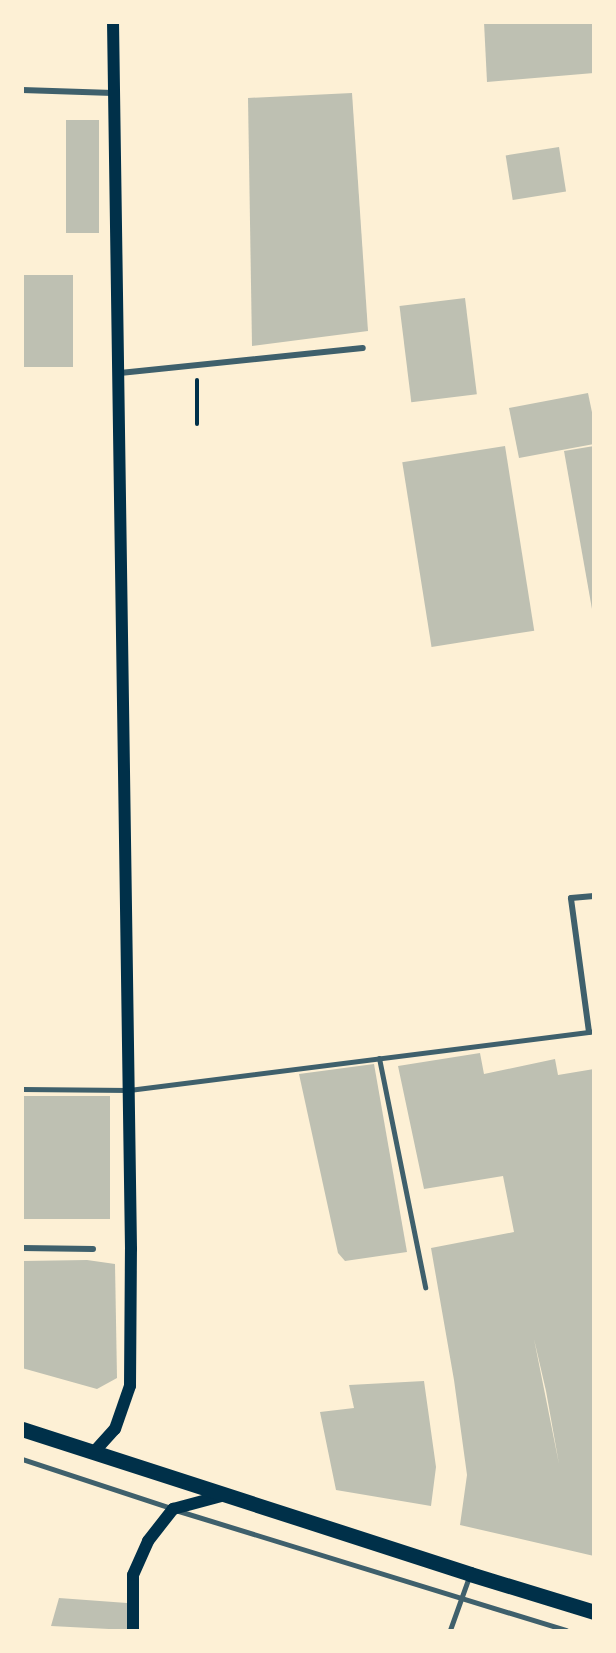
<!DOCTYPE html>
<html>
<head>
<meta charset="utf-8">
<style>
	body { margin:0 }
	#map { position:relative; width:616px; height:1653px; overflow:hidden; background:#fdf0d5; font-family:"Space Grotesk",sans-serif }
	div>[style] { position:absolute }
	.building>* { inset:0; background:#bec0b2; transform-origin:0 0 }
	.path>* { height:4px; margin:-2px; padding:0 2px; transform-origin:2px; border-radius:2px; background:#003049 }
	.service>* { height:4.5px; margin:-2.25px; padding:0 2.25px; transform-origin:2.25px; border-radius:2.25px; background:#3f606c }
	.pedestrian>* { height:5px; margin:-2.5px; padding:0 2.5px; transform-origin:2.5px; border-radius:2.5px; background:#3f606c }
	.minor>* { height:6px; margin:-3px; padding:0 3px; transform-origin:3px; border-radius:3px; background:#3f606c }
	.secondary>* { height:12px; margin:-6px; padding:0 6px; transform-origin:6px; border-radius:6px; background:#003049 }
	.primary>* { height:15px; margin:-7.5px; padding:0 7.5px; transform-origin:7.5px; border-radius:7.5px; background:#003049 }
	span { translate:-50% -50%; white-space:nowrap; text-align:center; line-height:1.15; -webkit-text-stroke:4.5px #fdf0d5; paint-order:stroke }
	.frame { position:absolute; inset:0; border:24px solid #fdf0d5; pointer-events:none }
</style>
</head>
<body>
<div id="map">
	<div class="building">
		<i style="clip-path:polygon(484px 22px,594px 22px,594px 73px,487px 82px)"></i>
		<i style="clip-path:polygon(352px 93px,368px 331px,252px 346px,248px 98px)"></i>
		<i style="left:66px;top:120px;width:33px;height:113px"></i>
		<i style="left:559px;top:147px;width:45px;height:54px;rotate:81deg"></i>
		<i style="left:22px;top:275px;width:51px;height:92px"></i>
		<i style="left:465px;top:298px;width:97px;height:66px;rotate:83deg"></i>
		<i style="clip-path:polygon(588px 393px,594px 422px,594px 444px,519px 458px,509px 408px)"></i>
		<i style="left:505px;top:446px;width:187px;height:104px;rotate:81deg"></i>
		<i style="clip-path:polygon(594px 446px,594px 609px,592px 609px,564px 451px)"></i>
		<i style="clip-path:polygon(evenodd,480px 1053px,484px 1074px,555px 1059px,558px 1075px,594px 1069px,594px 1556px,460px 1525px,467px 1475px,454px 1380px,431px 1248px,514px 1232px,503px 1176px,424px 1189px,398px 1066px,480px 1053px,534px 1339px,546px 1391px,559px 1464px,534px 1339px)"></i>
		<i style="clip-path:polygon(374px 1064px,407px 1252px,345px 1261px,338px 1253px,299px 1074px)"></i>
		<i style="left:22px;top:1096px;width:88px;height:123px"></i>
		<i style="clip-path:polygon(87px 1260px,115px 1264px,117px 1378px,97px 1389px,22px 1368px,22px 1261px)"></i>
		<i style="clip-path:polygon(424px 1381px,436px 1467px,431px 1506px,336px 1490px,320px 1412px,354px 1408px,349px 1385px)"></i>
		<i style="clip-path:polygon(59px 1598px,127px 1603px,128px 1630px,51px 1626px)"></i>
	</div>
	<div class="path">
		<i style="left:197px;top:380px;width:44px;rotate:90deg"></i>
	</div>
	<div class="service">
		<i style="left:22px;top:1459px;width:157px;rotate:18.2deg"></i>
		<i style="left:179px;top:1511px;width:405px;rotate:17.1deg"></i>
		<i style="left:450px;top:1630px;width:56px;rotate:-70.3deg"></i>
	</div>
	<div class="pedestrian">
		<i style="left:379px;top:1058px;width:234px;rotate:78.6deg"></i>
		<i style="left:22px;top:1089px;width:107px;rotate:0.5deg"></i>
		<i style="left:129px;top:1090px;width:469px;rotate:-7.2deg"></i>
	</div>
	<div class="minor">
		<i style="left:22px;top:90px;width:91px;rotate:1.9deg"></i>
		<i style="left:120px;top:373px;width:244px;rotate:-5.9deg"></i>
		<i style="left:589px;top:1032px;width:135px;rotate:-97.7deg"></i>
		<i style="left:571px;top:898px;width:23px;rotate:-5deg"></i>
		<i style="left:22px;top:1248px;width:71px;rotate:0.8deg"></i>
	</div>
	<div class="secondary">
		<i style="left:94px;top:1452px;width:31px;rotate:-48deg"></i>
		<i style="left:115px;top:1429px;width:46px;rotate:-70.8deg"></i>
		<i style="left:130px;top:1386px;width:137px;rotate:-89.6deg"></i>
		<i style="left:131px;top:1249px;width:1227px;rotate:-90.84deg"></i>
		<i style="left:133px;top:1630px;width:55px;rotate:-90deg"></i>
		<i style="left:133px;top:1575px;width:37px;rotate:-66deg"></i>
		<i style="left:148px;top:1541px;width:41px;rotate:-52deg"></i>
		<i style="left:173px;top:1509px;width:54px;rotate:-15.1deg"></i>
	</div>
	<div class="primary">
		<i style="left:22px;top:1429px;width:471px;rotate:17.9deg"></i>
		<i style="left:470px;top:1574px;width:130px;rotate:17deg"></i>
	</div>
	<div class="frame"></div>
</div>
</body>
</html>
